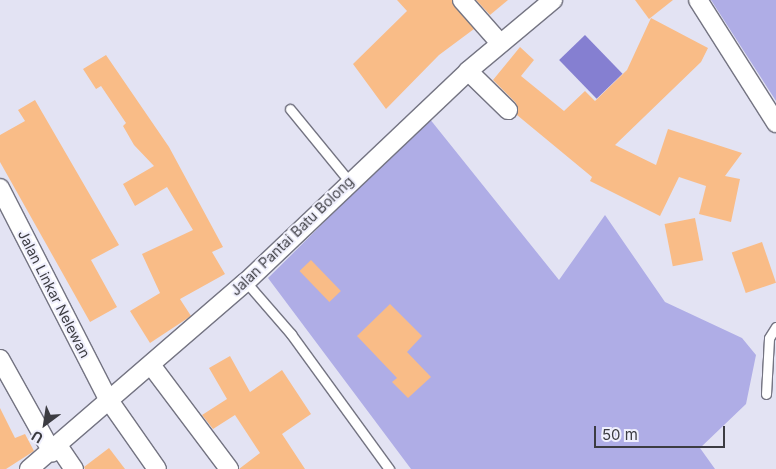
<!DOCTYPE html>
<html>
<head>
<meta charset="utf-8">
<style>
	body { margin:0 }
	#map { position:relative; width:776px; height:469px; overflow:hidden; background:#e3e3f3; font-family:Inter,sans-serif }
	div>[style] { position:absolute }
	.green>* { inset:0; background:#afade6 }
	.water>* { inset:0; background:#857fd1; transform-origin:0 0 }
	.building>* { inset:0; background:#f9bc87; transform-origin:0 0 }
	.roads { filter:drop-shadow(1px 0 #747482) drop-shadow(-1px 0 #747482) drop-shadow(0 1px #747482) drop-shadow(0 -1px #747482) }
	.service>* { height:9px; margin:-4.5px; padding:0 4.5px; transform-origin:4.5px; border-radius:4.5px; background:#fff }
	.minor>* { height:18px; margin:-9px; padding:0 9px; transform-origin:9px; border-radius:9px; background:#fff }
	span { translate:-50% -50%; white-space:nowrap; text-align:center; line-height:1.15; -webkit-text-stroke:4px #f0f0fd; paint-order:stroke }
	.street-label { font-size:14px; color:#3c3c42 }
	.north { position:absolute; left:20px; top:399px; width:50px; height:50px; -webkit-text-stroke:4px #f0f0fd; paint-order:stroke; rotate:211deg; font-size:14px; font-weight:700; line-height:20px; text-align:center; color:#3c3c42 }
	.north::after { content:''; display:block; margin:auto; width:18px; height:22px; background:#3c3c42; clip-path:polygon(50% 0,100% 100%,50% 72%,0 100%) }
	.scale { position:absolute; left:594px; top:426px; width:131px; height:22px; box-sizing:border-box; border:2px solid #3c3c42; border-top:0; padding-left:6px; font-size:15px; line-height:18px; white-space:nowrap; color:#3c3c42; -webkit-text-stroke:4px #f0f0fd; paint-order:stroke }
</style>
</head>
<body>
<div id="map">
	<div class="green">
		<i style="clip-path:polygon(711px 0,776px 0,776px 101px)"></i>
		<i style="clip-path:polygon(429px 118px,559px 280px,605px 215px,665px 302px,742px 338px,756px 355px,746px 404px,700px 448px,715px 469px,411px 469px,268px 278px)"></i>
	</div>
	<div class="water">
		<i style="left:585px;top:35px;width:54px;height:36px;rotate:46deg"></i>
	</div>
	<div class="building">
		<i style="clip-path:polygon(397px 0,452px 0,474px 29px,439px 55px,386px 109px,353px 64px,407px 11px)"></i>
		<i style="clip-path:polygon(476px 0,508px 0,490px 15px)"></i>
		<i style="clip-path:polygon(635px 0,673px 0,649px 19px)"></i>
		<i style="clip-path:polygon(651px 18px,708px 48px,701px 62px,615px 145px,656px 165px,668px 129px,742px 153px,725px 176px,740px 179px,731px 222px,699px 214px,706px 186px,679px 177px,660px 216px,590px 181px,592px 177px,517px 115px,516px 103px,493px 80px,520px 47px,534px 60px,521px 76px,564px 111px,585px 91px,595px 101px,627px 70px)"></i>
		<i style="clip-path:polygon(106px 55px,169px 147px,223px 247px,212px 252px,225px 274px,180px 299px,191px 316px,150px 343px,130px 311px,160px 293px,142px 254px,193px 230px,167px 187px,135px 206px,123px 184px,154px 166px,134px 145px,123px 126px,126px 123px,101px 86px,96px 89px,83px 69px)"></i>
		<i style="clip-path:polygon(35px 100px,119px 245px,91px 260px,117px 307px,90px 322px,0 162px,0 135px,25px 121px,18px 110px)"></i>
		<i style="left:695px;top:218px;width:43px;height:31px;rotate:79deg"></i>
		<i style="left:762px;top:242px;width:43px;height:32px;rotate:71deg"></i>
		<i style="left:311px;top:260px;width:43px;height:16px;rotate:46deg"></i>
		<i style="clip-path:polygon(390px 304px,422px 336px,407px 352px,431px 377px,408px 398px,392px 382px,397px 378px,357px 336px)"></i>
		<i style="clip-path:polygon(230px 356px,250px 392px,282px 370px,311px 414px,282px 434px,305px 469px,239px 469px,260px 453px,235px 415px,213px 429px,202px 415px,227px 399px,209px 368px)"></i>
		<i style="clip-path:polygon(0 408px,15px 438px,25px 434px,34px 451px,6px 469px,0 469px)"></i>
		<i style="clip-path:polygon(109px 448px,125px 469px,85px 469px,84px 467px)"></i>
	</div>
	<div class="roads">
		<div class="service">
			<i style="left:290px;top:109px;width:93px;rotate:50.7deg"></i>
			<i style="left:246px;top:282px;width:69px;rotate:49.1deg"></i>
			<i style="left:291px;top:334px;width:167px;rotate:54deg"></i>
			<i style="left:766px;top:394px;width:56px;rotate:-86.9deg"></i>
			<i style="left:769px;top:338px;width:13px;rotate:-58deg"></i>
		</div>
		<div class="minor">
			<i style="left:462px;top:0;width:57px;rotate:48.5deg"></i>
			<i style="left:698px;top:0;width:146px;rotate:57.6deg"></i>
			<i style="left:468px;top:71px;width:56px;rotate:44.3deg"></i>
			<i style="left:0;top:188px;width:237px;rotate:62.9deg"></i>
			<i style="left:108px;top:399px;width:85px;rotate:55deg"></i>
			<i style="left:0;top:359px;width:107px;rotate:60.8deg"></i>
			<i style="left:151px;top:365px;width:130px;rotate:53.1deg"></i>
			<i style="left:59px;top:447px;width:27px;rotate:56deg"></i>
			<i style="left:29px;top:469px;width:286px;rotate:-40.8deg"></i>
			<i style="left:246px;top:282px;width:306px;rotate:-43.5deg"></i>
			<i style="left:468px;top:71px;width:111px;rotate:-39.9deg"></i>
		</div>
	</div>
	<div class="street-label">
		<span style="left:292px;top:236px;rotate:-44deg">Jalan Pantai Batu Bolong</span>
		<span style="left:54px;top:294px;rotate:63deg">Jalan Linkar Nelewan</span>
	</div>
	<div class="north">U</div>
	<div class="scale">50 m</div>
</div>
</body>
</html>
